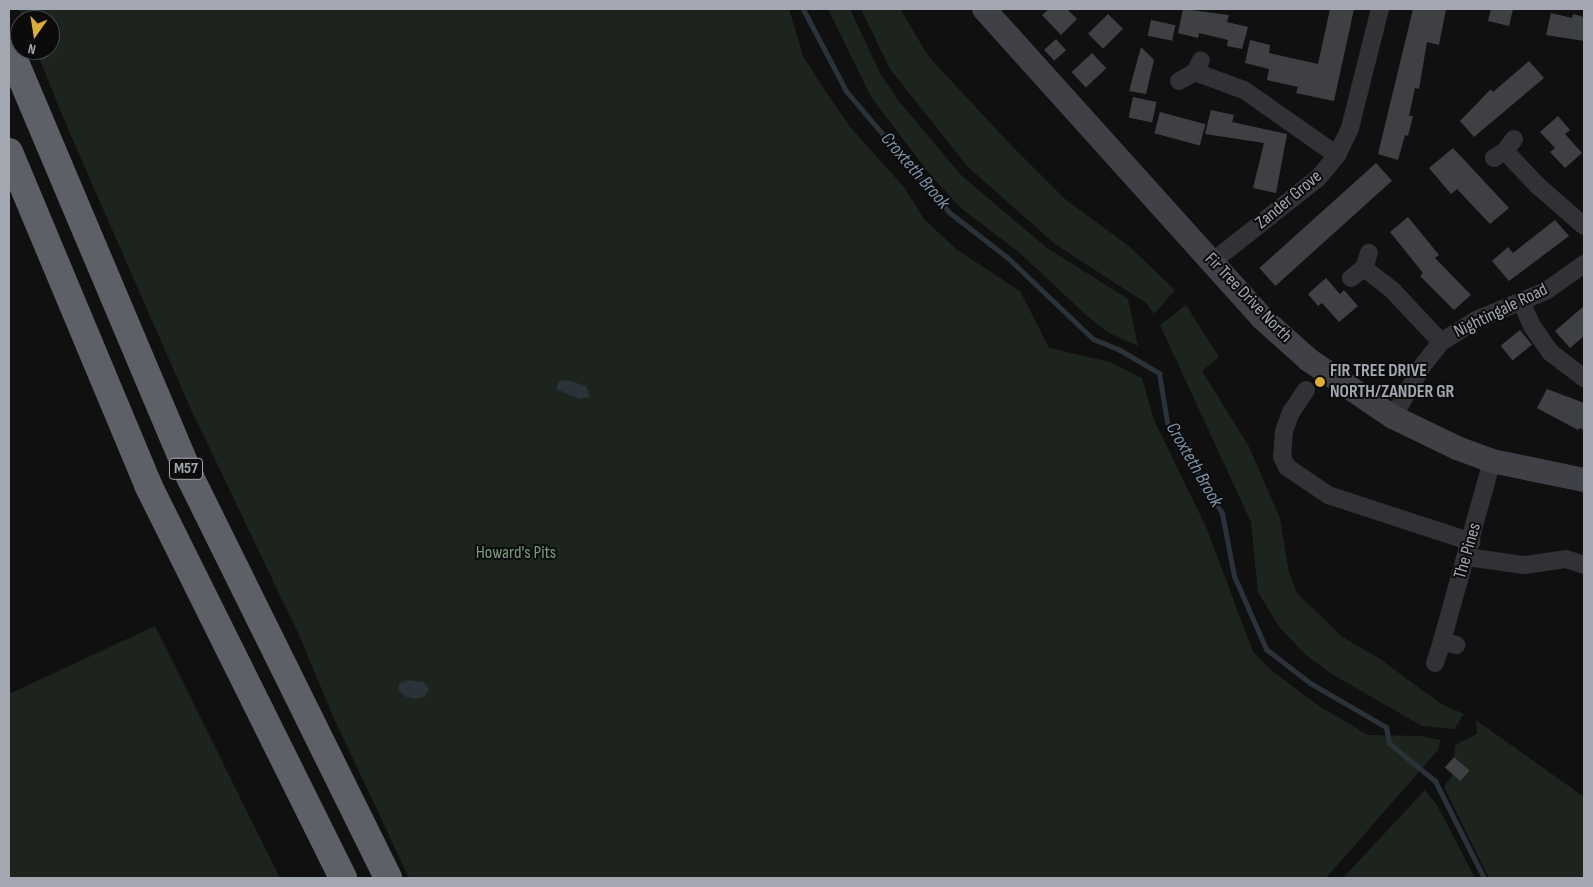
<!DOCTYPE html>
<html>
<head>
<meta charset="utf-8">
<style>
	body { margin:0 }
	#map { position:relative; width:1593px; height:887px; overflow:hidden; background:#101011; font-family:"Sofia Sans Condensed",sans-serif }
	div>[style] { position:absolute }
	.green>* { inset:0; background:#1d241e }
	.water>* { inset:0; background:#2b3239 }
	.stream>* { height:5px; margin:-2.5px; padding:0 2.5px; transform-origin:2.5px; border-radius:2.5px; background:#2b3239 }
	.building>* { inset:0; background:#3f4044; transform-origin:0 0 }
	.street>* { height:18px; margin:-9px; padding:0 9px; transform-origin:9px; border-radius:9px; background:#323236 }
	.secondary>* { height:24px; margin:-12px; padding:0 12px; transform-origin:12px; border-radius:12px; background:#404146 }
	.highway>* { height:28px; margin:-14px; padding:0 14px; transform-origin:14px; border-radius:14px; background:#5e6067 }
	.dots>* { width:14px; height:14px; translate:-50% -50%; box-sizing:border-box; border:2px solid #0b0b0c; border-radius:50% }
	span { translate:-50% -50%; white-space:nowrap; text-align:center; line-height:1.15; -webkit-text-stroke:4px #0b0b0c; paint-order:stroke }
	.shield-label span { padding:1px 4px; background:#0b0b0c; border:1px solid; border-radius:4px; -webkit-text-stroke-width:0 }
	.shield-label { font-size:16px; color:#a3a7b1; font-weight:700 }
	.street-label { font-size:18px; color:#a3a7b1 }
	.poi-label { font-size:18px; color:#a3a7b1; font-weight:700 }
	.left { translate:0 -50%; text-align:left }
	.park-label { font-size:18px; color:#7c9a7f }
	.water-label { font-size:19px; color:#7d93a9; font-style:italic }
	.frame { position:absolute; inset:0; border:10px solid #a3a7b1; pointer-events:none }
	.north { position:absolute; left:10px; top:10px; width:50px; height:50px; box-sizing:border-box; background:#0b0b0c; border:1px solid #48494e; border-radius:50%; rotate:193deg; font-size:14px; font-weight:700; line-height:20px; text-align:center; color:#a3a7b1 }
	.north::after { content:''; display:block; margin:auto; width:18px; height:22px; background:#ddad3c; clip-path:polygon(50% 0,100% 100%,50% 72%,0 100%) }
</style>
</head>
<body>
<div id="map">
	<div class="green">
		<i style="clip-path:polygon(19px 9px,789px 9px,803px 56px,820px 83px,850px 127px,904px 187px,924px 219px,956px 249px,1020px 291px,1049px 348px,1110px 362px,1142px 378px,1154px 420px,1207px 529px,1253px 652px,1271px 670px,1319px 706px,1368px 735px,1422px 736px,1440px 740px,1438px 750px,1326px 878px,409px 878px,332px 714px,299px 635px,189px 405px,65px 122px,36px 50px,50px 50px,50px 20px,24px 20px)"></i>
		<i style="clip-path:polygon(828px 9px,850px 9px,880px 73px,898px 100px,961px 175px,1047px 248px,1128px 299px,1138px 346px,1107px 332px,1086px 315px,1021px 254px,961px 208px,932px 177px,871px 97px)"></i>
		<i style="clip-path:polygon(861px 9px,900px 9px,929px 57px,1011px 145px,1065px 199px,1130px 247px,1175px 290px,1154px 314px,1146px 303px,1055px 244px,968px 167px,890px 69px)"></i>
		<i style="clip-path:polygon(1186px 305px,1219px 357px,1202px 371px,1248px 445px,1280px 518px,1289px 573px,1297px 593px,1341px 636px,1380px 659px,1441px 704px,1464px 714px,1454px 729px,1422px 726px,1330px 673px,1305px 654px,1279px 627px,1258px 592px,1251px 522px,1160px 325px)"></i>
		<i style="clip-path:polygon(155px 626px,280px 878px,9px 878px,9px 694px)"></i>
		<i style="clip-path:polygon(1476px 720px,1584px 797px,1584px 878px,1489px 878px,1444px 787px,1453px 774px,1462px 781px,1470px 771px,1454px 757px,1455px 745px,1477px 734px)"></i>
		<i style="clip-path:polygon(1425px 790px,1438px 807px,1475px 878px,1343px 878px)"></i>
	</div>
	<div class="water">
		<i style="clip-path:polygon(567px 380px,586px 386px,590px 397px,580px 399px,556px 389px,559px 381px)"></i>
		<i style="clip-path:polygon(408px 680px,424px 682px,429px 689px,425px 696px,417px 699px,406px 697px,398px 690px,399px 684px)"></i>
	</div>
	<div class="stream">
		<i style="left:803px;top:9px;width:93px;rotate:62.3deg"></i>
		<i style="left:846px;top:91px;width:160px;rotate:49.6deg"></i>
		<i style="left:950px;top:213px;width:73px;rotate:37.8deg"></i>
		<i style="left:1008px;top:258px;width:117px;rotate:43.6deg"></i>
		<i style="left:1093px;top:339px;width:27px;rotate:22deg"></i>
		<i style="left:1118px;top:349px;width:48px;rotate:30.3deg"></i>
		<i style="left:1159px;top:373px;width:50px;rotate:80.7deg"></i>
		<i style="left:1167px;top:422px;width:106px;rotate:58.9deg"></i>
		<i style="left:1222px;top:513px;width:64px;rotate:79.2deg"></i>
		<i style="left:1234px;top:576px;width:80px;rotate:66.3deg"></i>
		<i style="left:1266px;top:649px;width:56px;rotate:37.7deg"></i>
		<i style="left:1310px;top:683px;width:88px;rotate:30.1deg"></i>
		<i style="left:1386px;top:727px;width:16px;rotate:79deg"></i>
		<i style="left:1389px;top:743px;width:60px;rotate:39.6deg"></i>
		<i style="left:1435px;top:781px;width:109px;rotate:63.2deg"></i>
	</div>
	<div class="building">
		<i style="clip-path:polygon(1049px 9px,1067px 9px,1077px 19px,1061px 35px,1042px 15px)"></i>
		<i style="clip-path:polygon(1183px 9px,1229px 15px,1227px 22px,1248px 27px,1242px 49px,1227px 46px,1228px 40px,1199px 33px,1198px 38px,1178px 33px)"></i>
		<i style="clip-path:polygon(1330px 9px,1354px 9px,1334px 101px,1296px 93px,1298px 87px,1267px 80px,1269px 69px,1245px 63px,1250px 40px,1270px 45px,1269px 53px,1318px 64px)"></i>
		<i style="clip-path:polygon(1413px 9px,1446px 9px,1439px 45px,1427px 42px,1419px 89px,1415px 88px,1409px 116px,1413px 116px,1408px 136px,1405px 135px,1398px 160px,1378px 154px)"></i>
		<i style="clip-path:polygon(1491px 9px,1513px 9px,1509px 26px,1488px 21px)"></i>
		<i style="clip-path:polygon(1551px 13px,1572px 18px,1573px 14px,1584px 17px,1584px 41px,1546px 35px)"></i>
		<i style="left:1108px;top:14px;width:21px;height:28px;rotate:45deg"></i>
		<i style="left:1151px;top:20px;width:25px;height:16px;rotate:12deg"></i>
		<i style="left:1056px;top:39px;width:15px;height:16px;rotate:48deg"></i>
		<i style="clip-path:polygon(1141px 47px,1154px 60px,1146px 94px,1129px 91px)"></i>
		<i style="left:1092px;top:53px;width:21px;height:28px;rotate:47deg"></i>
		<i style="clip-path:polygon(1529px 61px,1544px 78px,1474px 137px,1460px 121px,1491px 89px,1493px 92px)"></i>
		<i style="left:1133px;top:97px;width:24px;height:21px;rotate:12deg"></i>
		<i style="clip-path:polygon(1211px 110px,1234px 115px,1232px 122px,1287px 134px,1276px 193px,1253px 188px,1264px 143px,1205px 134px)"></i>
		<i style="left:1160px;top:112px;width:47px;height:22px;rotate:15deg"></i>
		<i style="clip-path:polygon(1558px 116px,1570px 130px,1565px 134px,1582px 153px,1565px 168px,1550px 152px,1555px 148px,1540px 132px)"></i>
		<i style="clip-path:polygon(1453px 148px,1509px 208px,1490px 224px,1457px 189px,1451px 194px,1429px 168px)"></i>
		<i style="left:1376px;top:163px;width:24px;height:157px;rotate:48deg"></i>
		<i style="clip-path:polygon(1408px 217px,1439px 255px,1435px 258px,1471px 295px,1454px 310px,1420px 276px,1423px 273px,1390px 232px)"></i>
		<i style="clip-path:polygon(1555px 220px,1569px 236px,1509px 281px,1492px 261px,1508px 247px,1513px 253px)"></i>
		<i style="clip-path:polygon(1326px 278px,1340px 294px,1344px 290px,1358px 306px,1339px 322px,1322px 303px,1318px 306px,1308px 294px)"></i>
		<i style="clip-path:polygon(1584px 306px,1584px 336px,1570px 348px,1555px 331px)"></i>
		<i style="left:1520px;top:330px;width:19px;height:25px;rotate:51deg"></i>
		<i style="clip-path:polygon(1547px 389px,1584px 403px,1584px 430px,1580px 428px,1578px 430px,1537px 408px)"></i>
		<i style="left:1454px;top:757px;width:21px;height:14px;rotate:41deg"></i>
	</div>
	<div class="street">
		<i style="left:1195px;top:72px;width:52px;rotate:20.2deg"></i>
		<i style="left:1244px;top:90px;width:113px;rotate:35deg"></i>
		<i style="left:1179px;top:81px;width:18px;rotate:-29deg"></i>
		<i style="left:1195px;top:72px;width:13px;rotate:-63deg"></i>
		<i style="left:1505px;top:151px;width:47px;rotate:46.7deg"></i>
		<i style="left:1537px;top:185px;width:62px;rotate:41.1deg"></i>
		<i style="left:1494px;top:158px;width:13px;rotate:-32deg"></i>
		<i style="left:1505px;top:151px;width:15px;rotate:-53deg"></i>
		<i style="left:1212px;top:262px;width:135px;rotate:-38.4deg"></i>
		<i style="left:1318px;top:178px;width:30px;rotate:-50deg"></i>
		<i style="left:1337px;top:155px;width:30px;rotate:-64deg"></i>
		<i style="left:1350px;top:128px;width:123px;rotate:-75.9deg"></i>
		<i style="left:1364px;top:268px;width:37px;rotate:38deg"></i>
		<i style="left:1393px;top:291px;width:70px;rotate:46.7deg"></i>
		<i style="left:1351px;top:278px;width:16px;rotate:-38deg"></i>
		<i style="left:1364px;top:268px;width:16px;rotate:-72deg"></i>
		<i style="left:1522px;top:303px;width:25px;rotate:67deg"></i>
		<i style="left:1532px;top:326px;width:32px;rotate:55deg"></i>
		<i style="left:1550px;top:352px;width:43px;rotate:37.4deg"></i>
		<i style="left:1306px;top:390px;width:27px;rotate:124deg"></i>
		<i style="left:1291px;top:412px;width:20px;rotate:110deg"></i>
		<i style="left:1284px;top:431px;width:26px;rotate:94deg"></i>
		<i style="left:1282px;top:457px;width:11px;rotate:63deg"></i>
		<i style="left:1287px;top:467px;width:50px;rotate:34.3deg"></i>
		<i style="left:1328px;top:495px;width:151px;rotate:18.1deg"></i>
		<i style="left:1393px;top:417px;width:60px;rotate:-60deg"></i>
		<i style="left:1423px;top:365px;width:29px;rotate:-52deg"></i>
		<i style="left:1441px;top:342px;width:44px;rotate:-31.9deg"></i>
		<i style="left:1478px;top:319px;width:74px;rotate:-22.4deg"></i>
		<i style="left:1546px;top:291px;width:47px;rotate:-35.4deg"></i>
		<i style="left:1467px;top:557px;width:58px;rotate:8deg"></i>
		<i style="left:1524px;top:565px;width:42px;rotate:-8.1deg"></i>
		<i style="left:1566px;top:559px;width:19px;rotate:18deg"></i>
		<i style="left:1442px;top:641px;width:187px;rotate:-74.5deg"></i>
		<i style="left:1435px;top:663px;width:23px;rotate:-72deg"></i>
		<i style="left:1442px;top:641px;width:15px;rotate:16deg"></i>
	</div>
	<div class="secondary">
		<i style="left:984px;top:9px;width:416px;rotate:48deg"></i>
		<i style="left:1262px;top:318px;width:63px;rotate:41.8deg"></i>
		<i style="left:1309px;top:360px;width:102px;rotate:34.2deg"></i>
		<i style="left:1393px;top:417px;width:71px;rotate:25.8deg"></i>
		<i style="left:1457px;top:448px;width:37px;rotate:20deg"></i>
		<i style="left:1492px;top:461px;width:94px;rotate:11.7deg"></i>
	</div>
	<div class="highway">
		<i style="left:9px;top:48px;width:466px;rotate:67.1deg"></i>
		<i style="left:190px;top:477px;width:447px;rotate:63.7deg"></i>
		<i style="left:9px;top:152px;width:361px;rotate:67.3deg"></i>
		<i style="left:148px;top:485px;width:439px;rotate:63.6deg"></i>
	</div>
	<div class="dots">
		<i style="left:1320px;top:382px;background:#ddad3c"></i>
	</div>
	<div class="shield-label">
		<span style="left:186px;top:469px">M57</span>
	</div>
	<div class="street-label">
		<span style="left:1289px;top:200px;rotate:-40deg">Zander Grove</span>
		<span style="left:1248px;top:298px;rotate:46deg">Fir Tree Drive North</span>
		<span style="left:1501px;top:311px;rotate:-26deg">Nightingale Road</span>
		<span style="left:1468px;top:551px;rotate:-74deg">The Pines</span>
	</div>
	<div class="poi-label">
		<span class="left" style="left:1330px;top:382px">FIR TREE DRIVE<br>NORTH/ZANDER GR</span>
	</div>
	<div class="park-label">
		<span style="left:516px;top:553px">Howard's Pits</span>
	</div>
	<div class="water-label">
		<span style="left:915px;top:171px;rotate:49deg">Croxteth Brook</span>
		<span style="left:1194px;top:465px;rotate:60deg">Croxteth Brook</span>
	</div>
	<div class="frame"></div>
	<div class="north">N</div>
</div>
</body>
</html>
